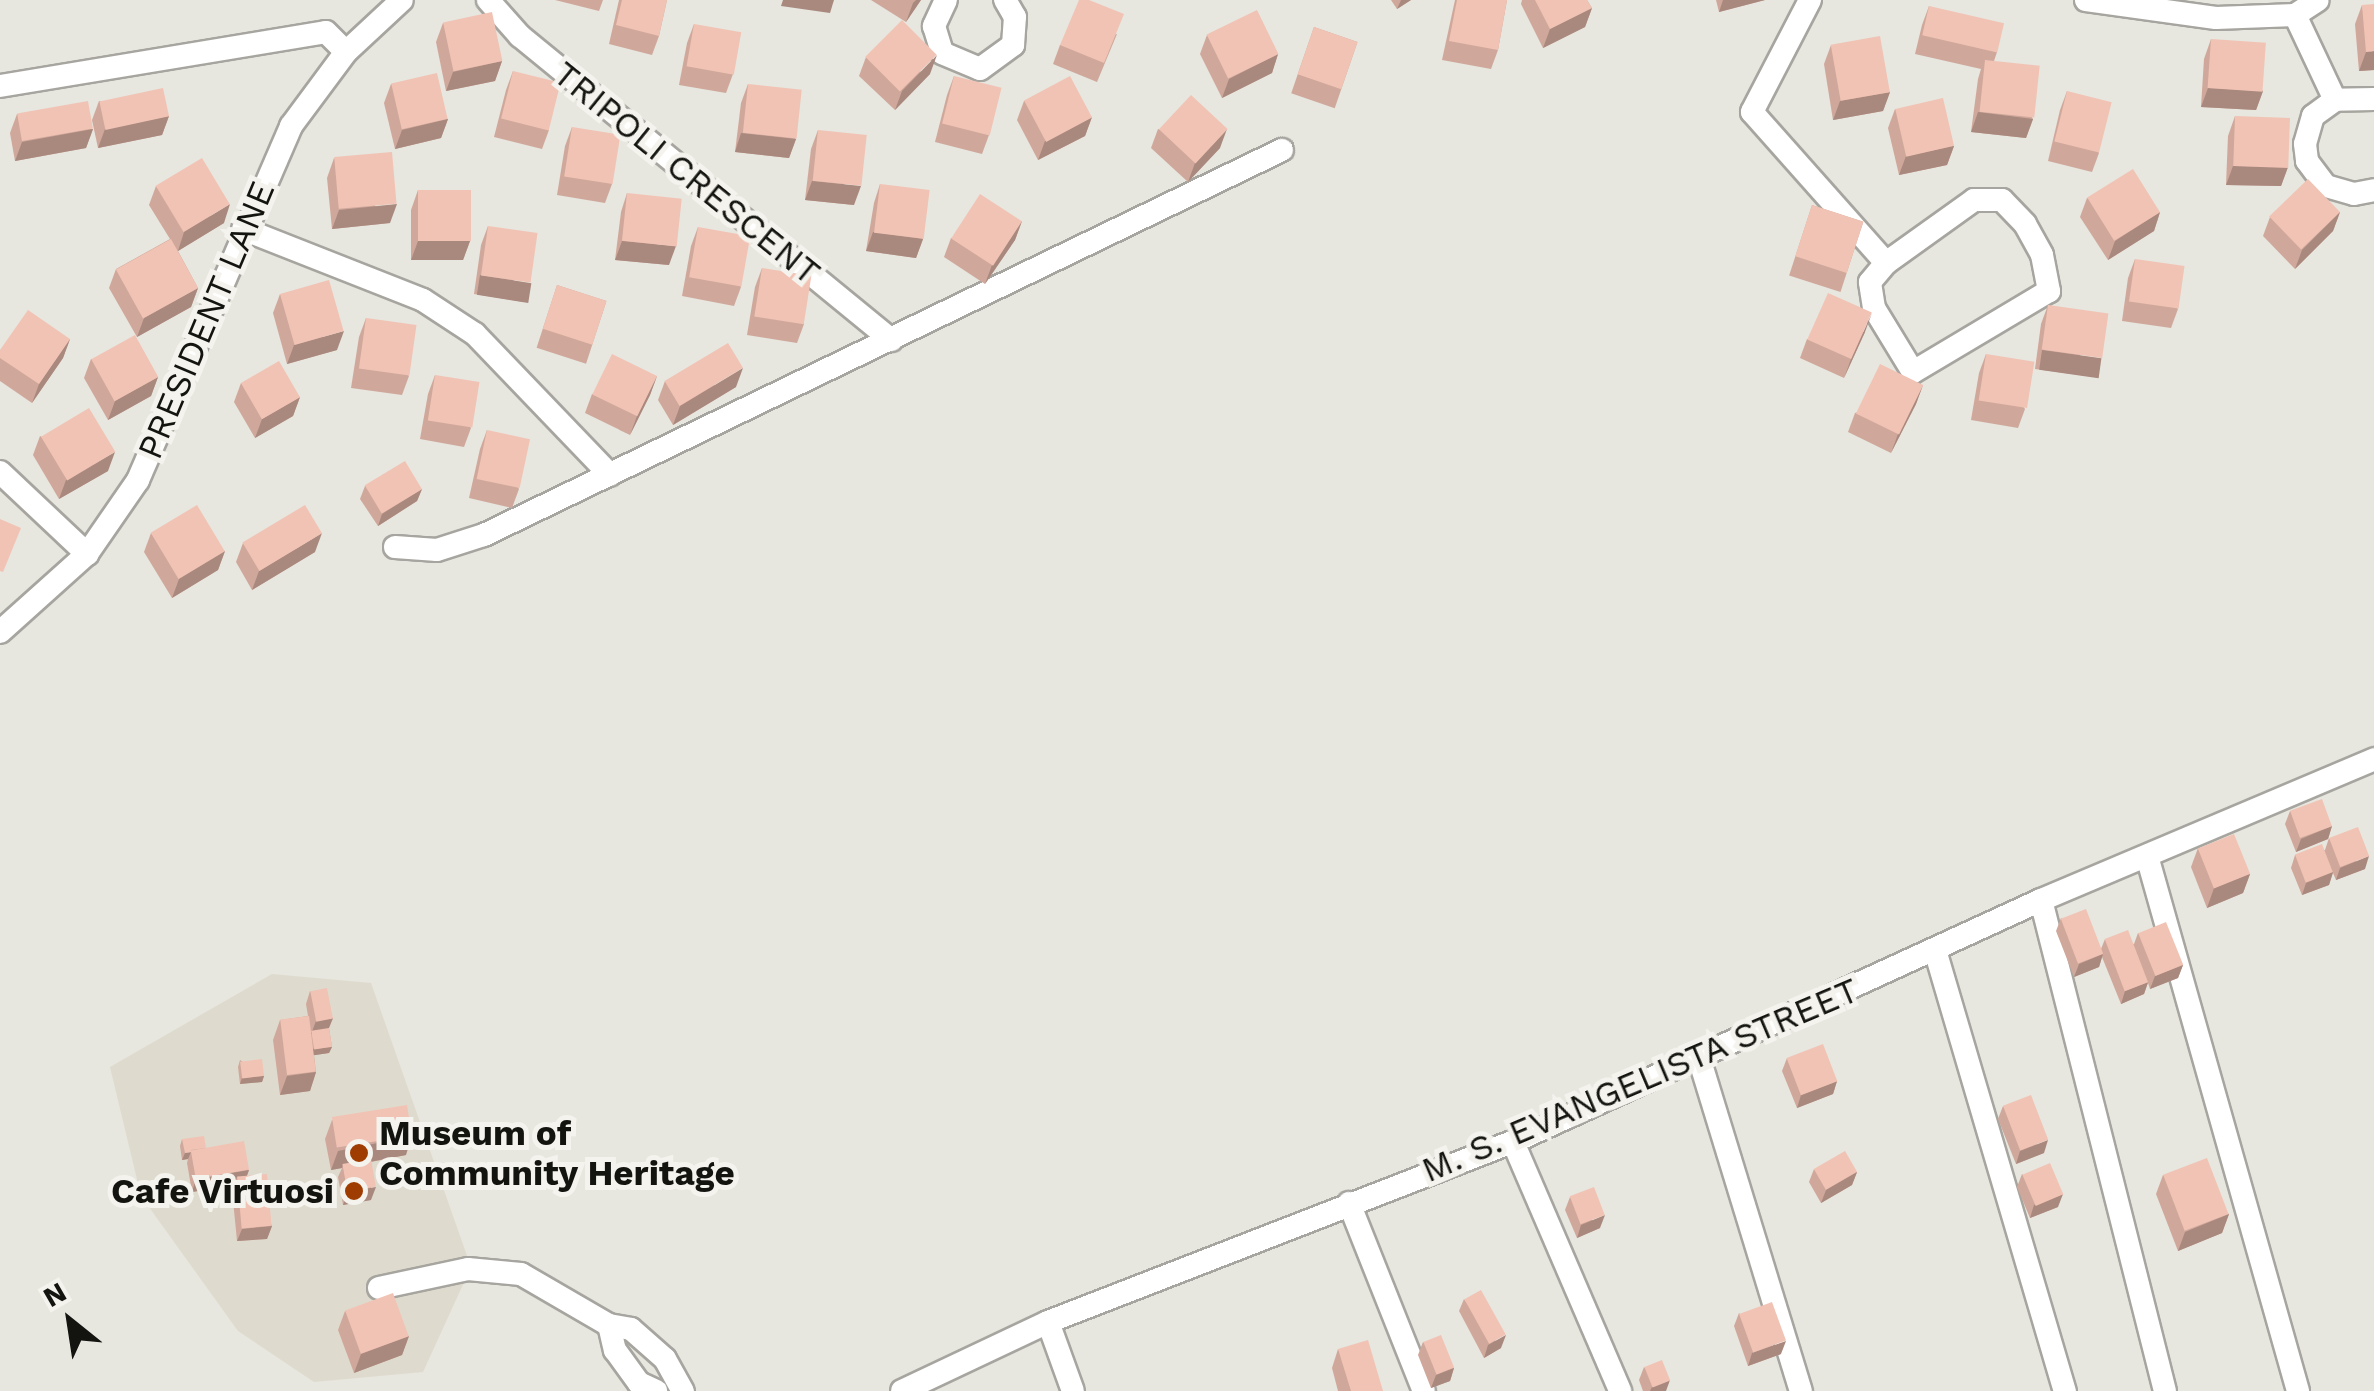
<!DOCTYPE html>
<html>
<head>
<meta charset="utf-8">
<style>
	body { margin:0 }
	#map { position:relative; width:2374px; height:1391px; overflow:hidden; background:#e7e6df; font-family:"Work Sans",sans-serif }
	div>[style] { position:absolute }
	.built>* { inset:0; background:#dedbce }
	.roads { filter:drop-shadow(2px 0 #a7a59f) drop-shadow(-2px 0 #a7a59f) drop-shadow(0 2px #a7a59f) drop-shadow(0 -2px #a7a59f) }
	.minor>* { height:22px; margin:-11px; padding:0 11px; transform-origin:11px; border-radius:11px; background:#fff }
	.wall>* { inset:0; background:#cfa89b; transform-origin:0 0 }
	.shaded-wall>* { inset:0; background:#a9887e; transform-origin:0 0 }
	.building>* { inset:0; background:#f1c3b4; transform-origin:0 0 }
	.dots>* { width:28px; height:28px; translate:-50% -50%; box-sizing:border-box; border:5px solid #f4f3ed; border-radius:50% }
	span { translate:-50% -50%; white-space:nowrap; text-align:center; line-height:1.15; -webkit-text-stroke:10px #f4f3ed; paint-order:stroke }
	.street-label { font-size:35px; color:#131310 }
	.poi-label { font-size:35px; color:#131310; font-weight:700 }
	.left { translate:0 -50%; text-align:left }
	.right { translate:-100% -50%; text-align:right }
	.north { position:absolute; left:20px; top:1271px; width:100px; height:100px; -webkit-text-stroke:8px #f4f3ed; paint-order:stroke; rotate:330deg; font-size:28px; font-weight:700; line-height:40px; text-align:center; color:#131310 }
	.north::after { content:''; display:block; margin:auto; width:35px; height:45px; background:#131310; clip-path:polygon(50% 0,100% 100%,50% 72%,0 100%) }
</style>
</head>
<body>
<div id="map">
	<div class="built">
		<i style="clip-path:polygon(272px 974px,371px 983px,471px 1267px,423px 1372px,314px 1382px,238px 1331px,141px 1196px,110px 1067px)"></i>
	</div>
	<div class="roads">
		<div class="minor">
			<i style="left:488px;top:0;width:48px;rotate:48.4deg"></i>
			<i style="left:520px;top:36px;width:480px;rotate:39.3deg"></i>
			<i style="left:946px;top:0;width:29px;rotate:115deg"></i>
			<i style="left:934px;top:26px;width:28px;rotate:73deg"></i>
			<i style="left:942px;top:53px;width:41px;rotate:22.8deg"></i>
			<i style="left:980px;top:69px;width:41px;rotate:-36deg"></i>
			<i style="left:1013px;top:45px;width:28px;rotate:-86deg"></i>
			<i style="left:1015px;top:17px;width:20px;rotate:-120deg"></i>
			<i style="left:1810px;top:0;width:126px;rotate:117.4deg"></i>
			<i style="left:1752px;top:112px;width:202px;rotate:48.4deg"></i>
			<i style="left:2086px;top:0;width:131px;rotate:7.9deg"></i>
			<i style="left:2216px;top:18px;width:79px;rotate:-2.2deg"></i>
			<i style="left:2295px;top:15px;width:27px;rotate:-33deg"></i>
			<i style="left:2295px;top:15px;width:94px;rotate:64.8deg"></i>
			<i style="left:0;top:86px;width:330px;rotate:-9.4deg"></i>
			<i style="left:326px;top:32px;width:28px;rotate:45deg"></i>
			<i style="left:2374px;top:99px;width:39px;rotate:179deg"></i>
			<i style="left:2335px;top:100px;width:27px;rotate:144deg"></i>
			<i style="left:2313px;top:116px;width:29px;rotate:106deg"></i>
			<i style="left:2305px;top:144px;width:17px;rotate:83deg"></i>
			<i style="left:2307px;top:161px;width:31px;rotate:53deg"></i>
			<i style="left:2326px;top:186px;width:29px;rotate:16deg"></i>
			<i style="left:2354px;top:194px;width:20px;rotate:-11deg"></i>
			<i style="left:1974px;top:200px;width:28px"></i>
			<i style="left:2002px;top:200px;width:33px;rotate:46deg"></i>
			<i style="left:2025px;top:224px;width:35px;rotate:61deg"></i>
			<i style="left:2042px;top:255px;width:37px;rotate:79deg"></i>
			<i style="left:2049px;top:291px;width:158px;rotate:149.2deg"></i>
			<i style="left:1913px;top:372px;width:75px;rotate:-121.4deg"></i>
			<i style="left:1874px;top:308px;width:26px;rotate:-99deg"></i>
			<i style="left:1870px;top:282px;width:25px;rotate:-50deg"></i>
			<i style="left:1886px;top:263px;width:108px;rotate:-35.6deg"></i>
			<i style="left:243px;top:229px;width:193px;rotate:21.5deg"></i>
			<i style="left:423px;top:300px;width:62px;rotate:33.2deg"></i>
			<i style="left:475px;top:334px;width:195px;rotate:46.2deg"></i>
			<i style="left:0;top:472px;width:120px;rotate:43.3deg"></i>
			<i style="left:395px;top:547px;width:42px;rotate:4.1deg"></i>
			<i style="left:437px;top:550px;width:49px;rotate:-17.7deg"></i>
			<i style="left:484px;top:535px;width:886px;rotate:-25.76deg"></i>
			<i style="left:0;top:632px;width:117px;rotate:-41.9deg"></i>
			<i style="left:87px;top:554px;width:90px;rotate:-55.4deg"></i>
			<i style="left:138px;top:480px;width:386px;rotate:-66.6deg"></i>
			<i style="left:291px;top:126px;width:92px;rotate:-53.4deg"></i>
			<i style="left:346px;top:52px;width:76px;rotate:-42.9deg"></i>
			<i style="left:2147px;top:856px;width:556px;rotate:74.24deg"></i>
			<i style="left:2041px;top:900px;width:506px;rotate:75.83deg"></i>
			<i style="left:1935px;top:950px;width:460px;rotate:73.6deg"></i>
			<i style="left:1700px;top:1061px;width:345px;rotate:73deg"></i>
			<i style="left:1513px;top:1142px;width:271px;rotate:66.7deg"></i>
			<i style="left:1349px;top:1203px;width:202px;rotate:68.3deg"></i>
			<i style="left:379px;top:1288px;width:91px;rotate:-12.1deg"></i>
			<i style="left:468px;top:1269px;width:53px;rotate:5.4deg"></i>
			<i style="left:521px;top:1274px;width:102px;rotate:30.1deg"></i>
			<i style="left:609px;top:1325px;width:22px;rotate:10deg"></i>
			<i style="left:631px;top:1329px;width:45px;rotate:41.4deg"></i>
			<i style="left:665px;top:1359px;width:37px;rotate:61deg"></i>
			<i style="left:1048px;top:1322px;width:73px;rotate:70.1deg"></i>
			<i style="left:609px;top:1325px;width:26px;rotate:77deg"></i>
			<i style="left:615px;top:1350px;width:41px;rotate:54deg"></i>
			<i style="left:639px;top:1383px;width:19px;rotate:25deg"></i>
			<i style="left:902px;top:1391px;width:161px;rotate:-25.3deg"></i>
			<i style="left:1048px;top:1322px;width:499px;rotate:-21.2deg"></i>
			<i style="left:1513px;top:1142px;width:581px;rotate:-24.62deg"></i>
			<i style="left:2041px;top:900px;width:362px;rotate:-22.9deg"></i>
		</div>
	</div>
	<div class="wall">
		<i style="clip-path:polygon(555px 0,603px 0,599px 11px)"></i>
		<i style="clip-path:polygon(619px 0,667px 0,659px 36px,652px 55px,609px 44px)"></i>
		<i style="clip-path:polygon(871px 0,921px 0,906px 22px)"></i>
		<i style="clip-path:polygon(1391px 0,1411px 0,1397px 9px)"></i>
		<i style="clip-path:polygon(1455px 0,1507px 0,1498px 50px,1491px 69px,1442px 60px)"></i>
		<i style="clip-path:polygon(1522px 0,1587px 0,1592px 8px,1585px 27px,1543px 48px,1521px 4px)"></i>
		<i style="clip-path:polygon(1716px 0,1765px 0,1719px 12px)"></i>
		<i style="clip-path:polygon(2362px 5px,2374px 70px,2359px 71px,2355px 24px)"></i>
		<i style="clip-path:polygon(1929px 6px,1997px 52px,1994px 61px,2033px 119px,2026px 138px,1971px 132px,1978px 79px,1981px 69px,1915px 54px,1922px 25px)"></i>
		<i style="clip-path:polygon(443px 23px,502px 61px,495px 81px,446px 91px,436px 42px)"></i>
		<i style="clip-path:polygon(694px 24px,733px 74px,726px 93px,679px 85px,687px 43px)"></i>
		<i style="left:1314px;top:27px;width:46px;height:70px;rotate:19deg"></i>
		<i style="clip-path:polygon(1117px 34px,1097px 82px,1053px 64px,1060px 45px)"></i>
		<i style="clip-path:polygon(1207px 35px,1278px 54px,1272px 73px,1222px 98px,1200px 54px)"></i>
		<i style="clip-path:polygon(2211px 39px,2263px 91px,2256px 110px,2201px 107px,2204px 59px)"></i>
		<i style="clip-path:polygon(1831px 45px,1890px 92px,1883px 111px,1833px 120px,1824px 64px)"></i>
		<i style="clip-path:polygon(866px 57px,930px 74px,895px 110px,859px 76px)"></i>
		<i style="clip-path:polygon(513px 71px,549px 130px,542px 149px,494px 137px,506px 90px)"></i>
		<i style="clip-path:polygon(954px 76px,989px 135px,982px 154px,935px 142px,947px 95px)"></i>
		<i style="clip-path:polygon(391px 84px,448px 119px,441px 138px,395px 149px,384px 103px)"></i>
		<i style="clip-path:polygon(748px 84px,796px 139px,789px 158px,735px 152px,741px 103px)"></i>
		<i style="clip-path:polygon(2067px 91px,2099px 153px,2092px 172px,2048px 161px,2060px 110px)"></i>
		<i style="clip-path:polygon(99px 101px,169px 116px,162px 135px,98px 148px,92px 120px)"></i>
		<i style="clip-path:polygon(1024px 101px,1092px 117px,1085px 136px,1038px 160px,1017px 120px)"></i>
		<i style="clip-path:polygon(1895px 109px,1954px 146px,1947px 165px,1899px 175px,1888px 128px)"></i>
		<i style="clip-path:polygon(17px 114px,93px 129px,86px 148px,15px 161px,10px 133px)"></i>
		<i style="clip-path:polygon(2235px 116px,2288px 167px,2281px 186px,2226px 185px,2228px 136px)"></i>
		<i style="clip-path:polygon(572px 127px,612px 184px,605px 203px,557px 195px,565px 146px)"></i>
		<i style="clip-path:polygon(1158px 129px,1220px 148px,1188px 182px,1151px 148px)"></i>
		<i style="clip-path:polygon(818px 130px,854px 205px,805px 200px,811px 149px)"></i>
		<i style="clip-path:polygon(334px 158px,390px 223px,332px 229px,327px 178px)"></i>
		<i style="clip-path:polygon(880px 184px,923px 239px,916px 258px,866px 251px,874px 203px)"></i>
		<i style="clip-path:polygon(156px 186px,224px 223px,178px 251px,198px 288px,191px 307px,137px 337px,109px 288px,116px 269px,170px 239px,149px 205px)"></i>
		<i style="clip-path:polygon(418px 190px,470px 241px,463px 260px,411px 260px,411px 210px)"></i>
		<i style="clip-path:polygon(627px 193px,669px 265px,615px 260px,621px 212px)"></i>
		<i style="clip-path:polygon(2087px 198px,2160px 212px,2154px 231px,2108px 260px,2080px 217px)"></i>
		<i style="left:1812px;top:205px;width:54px;height:74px;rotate:18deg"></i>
		<i style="clip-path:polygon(2340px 212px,2333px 231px,2295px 269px,2263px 236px,2270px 217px)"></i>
		<i style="clip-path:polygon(1022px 221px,1015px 240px,985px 284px,944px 257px,951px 238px)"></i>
		<i style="clip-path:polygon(488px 226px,524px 302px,474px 294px,481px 245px)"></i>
		<i style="clip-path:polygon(698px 227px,741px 287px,734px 306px,682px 296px,691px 246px)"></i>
		<i style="clip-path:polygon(2135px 259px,2178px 309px,2171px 328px,2122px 321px,2128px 278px)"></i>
		<i style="clip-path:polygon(762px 268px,804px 324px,797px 343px,747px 335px,755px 287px)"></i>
		<i style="left:557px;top:285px;width:52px;height:66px;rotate:18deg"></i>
		<i style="clip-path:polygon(280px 294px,337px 350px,287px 364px,273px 313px)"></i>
		<i style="clip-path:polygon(2048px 305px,2094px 377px,2035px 369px,2041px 324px)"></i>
		<i style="clip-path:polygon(366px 318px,409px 376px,402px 395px,351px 388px,359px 337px)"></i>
		<i style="clip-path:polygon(1865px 332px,1844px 378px,1800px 358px,1807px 339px)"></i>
		<i style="clip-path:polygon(70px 339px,63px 358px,32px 403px,0 381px,0 350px)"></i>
		<i style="clip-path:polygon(1986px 354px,2025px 409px,2018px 428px,1971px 420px,1979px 373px)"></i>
		<i style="clip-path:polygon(91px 359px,158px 377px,151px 396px,108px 420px,84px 378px)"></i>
		<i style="clip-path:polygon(435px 375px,471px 428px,464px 447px,420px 439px,428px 394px)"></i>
		<i style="clip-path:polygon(657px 376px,650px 395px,630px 435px,585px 413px,592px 394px)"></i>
		<i style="clip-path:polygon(665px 381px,736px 387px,673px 425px,658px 400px)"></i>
		<i style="clip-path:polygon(241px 383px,300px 397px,293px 416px,255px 438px,234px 402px)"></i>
		<i style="clip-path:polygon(1923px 385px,1916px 404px,1891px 453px,1848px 432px,1855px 413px)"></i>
		<i style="clip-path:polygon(487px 430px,519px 489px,512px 508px,469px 498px,480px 449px)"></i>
		<i style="clip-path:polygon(40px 436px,108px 471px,59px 499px,33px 455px)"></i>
		<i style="clip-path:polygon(365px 486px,422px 489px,417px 501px,378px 526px,360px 499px)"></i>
		<i style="clip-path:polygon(151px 533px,225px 551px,218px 570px,172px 598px,144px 552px)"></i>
		<i style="clip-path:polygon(243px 543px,315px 552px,252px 590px,236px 562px)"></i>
		<i style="clip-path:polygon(2290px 811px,2332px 826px,2328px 839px,2296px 852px,2285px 824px)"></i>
		<i style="clip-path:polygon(2329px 838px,2365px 869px,2336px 880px,2333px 873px,2329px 885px,2302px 895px,2291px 868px,2295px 855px,2325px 850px)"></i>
		<i style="clip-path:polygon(2198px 848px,2250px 874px,2243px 893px,2207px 908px,2191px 867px)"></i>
		<i style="clip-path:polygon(2061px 918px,2101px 949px,2105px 939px,2134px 944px,2138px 933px,2183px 965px,2178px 978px,2150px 989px,2148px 983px,2144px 994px,2121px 1004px,2102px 957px,2099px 967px,2074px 977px,2056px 931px)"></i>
		<i style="clip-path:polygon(310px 991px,333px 1018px,329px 1028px,332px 1047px,329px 1053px,314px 1055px,316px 1072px,310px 1091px,280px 1095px,273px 1040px,280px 1020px,308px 1016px,306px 1004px)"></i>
		<i style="clip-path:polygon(1787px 1058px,1837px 1081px,1833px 1094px,1797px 1108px,1782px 1071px)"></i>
		<i style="clip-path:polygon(240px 1060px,264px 1076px,262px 1082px,240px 1084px,238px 1067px)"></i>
		<i style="clip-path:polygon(2003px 1106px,2044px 1153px,2016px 1164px,1998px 1119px)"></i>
		<i style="clip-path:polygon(332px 1120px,406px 1155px,371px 1162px,371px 1200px,343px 1205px,338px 1177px,342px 1168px,331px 1170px,325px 1139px)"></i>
		<i style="clip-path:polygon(182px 1139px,206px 1148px,249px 1170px,247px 1176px,272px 1226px,267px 1239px,237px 1241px,232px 1190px,234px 1185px,192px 1192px,187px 1163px,188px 1159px,182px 1160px,180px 1146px)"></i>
		<i style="clip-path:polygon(1814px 1169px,1857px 1172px,1852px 1185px,1821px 1203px,1809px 1182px)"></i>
		<i style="clip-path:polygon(2022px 1174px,2058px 1207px,2030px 1218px,2017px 1187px)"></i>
		<i style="clip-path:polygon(2163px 1175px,2229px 1214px,2222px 1233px,2178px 1251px,2156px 1194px)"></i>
		<i style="clip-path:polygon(1570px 1197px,1600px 1228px,1577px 1238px,1565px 1210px)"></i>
		<i style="clip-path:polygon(1464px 1299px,1501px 1348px,1484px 1358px,1459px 1311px)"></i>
		<i style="clip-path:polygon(345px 1311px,409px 1336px,402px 1355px,354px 1373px,338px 1330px)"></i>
		<i style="clip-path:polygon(1739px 1313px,1781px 1354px,1748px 1366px,1734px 1326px)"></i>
		<i style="clip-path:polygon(1423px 1342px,1454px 1368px,1450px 1381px,1431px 1388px,1418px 1355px)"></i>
		<i style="clip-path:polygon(1338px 1349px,1383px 1391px,1338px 1391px,1332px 1368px)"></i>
		<i style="clip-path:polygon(1644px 1367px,1666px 1391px,1643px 1391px,1639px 1380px)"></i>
	</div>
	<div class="shaded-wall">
		<i style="clip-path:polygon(783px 0,834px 0,830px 13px,781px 6px)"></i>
		<i style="clip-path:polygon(916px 0,921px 0,906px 22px,913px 3px)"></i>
		<i style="clip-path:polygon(1401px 0,1411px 0,1397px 9px)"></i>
		<i style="clip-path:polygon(1723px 0,1765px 0,1719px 12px)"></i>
		<i style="clip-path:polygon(1592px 8px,1585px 27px,1543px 48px,1550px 29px)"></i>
		<i style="clip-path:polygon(2374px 51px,2374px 70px,2359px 71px,2366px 52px)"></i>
		<i style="clip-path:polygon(1278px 54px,1272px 73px,1222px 98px,1229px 79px)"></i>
		<i style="clip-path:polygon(937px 55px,930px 74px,895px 110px,902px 91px)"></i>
		<i style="clip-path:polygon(502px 61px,495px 81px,446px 91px,453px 72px)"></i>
		<i style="clip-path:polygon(2208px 88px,2263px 91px,2256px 110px,2201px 107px)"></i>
		<i style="clip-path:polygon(1890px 92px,1883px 111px,1833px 120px,1840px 101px)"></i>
		<i style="clip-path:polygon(1978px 112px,2033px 119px,2026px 138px,1971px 132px)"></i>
		<i style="clip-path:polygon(169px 116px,162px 135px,98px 148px,105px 129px)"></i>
		<i style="clip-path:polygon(1092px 117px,1085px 136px,1038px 160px,1045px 141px)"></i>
		<i style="clip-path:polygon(448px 119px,441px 138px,395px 149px,402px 130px)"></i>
		<i style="clip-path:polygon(93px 129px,86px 148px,15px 161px,22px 142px)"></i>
		<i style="clip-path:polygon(1227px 129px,1220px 148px,1188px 182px,1195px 163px)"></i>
		<i style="clip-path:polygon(741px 133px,796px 139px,789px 158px,735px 152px)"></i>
		<i style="clip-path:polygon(1954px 146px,1947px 165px,1899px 175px,1906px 156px)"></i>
		<i style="clip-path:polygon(2233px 166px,2288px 167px,2281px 186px,2226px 185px)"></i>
		<i style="clip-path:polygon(812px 181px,861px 186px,854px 205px,805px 200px)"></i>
		<i style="clip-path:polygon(230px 204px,224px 223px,178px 251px,184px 232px)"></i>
		<i style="clip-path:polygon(397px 204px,390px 223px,332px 229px,339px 210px)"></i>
		<i style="clip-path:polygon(2160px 212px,2154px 231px,2108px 260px,2115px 241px)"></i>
		<i style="clip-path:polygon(2340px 212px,2333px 231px,2295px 269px,2302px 250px)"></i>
		<i style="clip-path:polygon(1022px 221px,1015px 240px,985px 284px,992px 265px)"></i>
		<i style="clip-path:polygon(873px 232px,923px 239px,916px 258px,866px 251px)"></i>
		<i style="clip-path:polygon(418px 241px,470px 241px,463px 260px,411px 260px)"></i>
		<i style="clip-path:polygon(622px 241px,676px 246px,669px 265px,615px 260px)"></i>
		<i style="left:480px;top:275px;width:52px;height:20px;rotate:9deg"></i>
		<i style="clip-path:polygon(198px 288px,191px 307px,137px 337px,144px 318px)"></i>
		<i style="clip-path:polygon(1872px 313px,1865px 332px,1844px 378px,1851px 359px)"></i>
		<i style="clip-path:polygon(344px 331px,337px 350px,287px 364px,294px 345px)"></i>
		<i style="clip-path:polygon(70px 339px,63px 358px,32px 403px,39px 384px)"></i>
		<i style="left:2042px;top:350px;width:60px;height:20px;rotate:8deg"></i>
		<i style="clip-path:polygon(743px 368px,736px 387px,673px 425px,680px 406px)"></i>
		<i style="clip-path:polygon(657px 376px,650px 395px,630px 435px,637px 416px)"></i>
		<i style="clip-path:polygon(158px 377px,151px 396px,108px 420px,115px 401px)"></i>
		<i style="clip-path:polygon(1923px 385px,1916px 404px,1891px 453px,1898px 434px)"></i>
		<i style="clip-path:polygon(300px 397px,293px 416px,255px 438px,262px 419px)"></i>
		<i style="clip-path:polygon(115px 452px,108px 471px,59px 499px,66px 480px)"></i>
		<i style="clip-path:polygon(422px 489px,417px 501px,378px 526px,382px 514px)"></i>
		<i style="clip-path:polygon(322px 533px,315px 552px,252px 590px,259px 571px)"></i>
		<i style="clip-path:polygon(225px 551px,218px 570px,172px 598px,179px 579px)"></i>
		<i style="clip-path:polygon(2332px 826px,2328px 839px,2296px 852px,2301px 839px)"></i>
		<i style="clip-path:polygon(2369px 856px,2365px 869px,2336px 880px,2340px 868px)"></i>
		<i style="clip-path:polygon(2333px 872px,2329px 885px,2302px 895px,2306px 883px)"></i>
		<i style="clip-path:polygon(2250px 874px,2243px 893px,2207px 908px,2214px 888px)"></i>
		<i style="clip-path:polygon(2103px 954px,2099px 967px,2074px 977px,2079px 964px)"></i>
		<i style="clip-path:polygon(2183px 965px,2178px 978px,2150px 989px,2155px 976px)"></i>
		<i style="clip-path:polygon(2148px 982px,2144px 994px,2121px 1004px,2125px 991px)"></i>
		<i style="clip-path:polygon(333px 1018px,328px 1030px,311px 1034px,316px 1021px)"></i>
		<i style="clip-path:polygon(332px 1047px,329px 1053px,309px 1056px,311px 1049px)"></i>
		<i style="clip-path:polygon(316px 1072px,310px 1091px,280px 1095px,287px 1076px)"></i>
		<i style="clip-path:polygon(264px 1076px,262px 1082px,240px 1084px,242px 1078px)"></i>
		<i style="clip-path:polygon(1837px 1081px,1833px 1094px,1797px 1108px,1801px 1095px)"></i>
		<i style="clip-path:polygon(412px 1136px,406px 1155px,343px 1167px,343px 1165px,342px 1168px,331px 1170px,338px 1151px)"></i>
		<i style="clip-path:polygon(2048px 1140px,2044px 1153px,2016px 1164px,2020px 1151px)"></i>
		<i style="clip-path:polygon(191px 1152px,188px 1159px,182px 1160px,185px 1153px)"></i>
		<i style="clip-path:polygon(249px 1170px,244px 1183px,237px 1177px,234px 1185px,192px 1192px,196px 1179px)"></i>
		<i style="clip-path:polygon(1857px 1172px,1852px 1185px,1821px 1203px,1826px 1190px)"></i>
		<i style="clip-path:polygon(376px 1187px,371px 1200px,343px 1205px,348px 1192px)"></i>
		<i style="clip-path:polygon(2063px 1194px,2058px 1207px,2030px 1218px,2034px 1205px)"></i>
		<i style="clip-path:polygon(2229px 1214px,2222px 1233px,2178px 1251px,2185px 1232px)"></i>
		<i style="clip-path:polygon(1605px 1215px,1600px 1228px,1577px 1238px,1581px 1225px)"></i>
		<i style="clip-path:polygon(272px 1226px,267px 1239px,237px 1241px,242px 1229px)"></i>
		<i style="clip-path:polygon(1506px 1335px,1501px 1348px,1484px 1358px,1488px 1345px)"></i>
		<i style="clip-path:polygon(409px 1336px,402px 1355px,354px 1373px,361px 1354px)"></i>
		<i style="clip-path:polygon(1786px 1341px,1781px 1354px,1748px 1366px,1752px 1353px)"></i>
		<i style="clip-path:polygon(1454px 1368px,1450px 1381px,1431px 1388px,1436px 1375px)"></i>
		<i style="clip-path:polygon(1670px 1380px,1666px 1391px,1650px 1391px,1652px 1387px)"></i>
	</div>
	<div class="building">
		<i style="clip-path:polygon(622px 0,667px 0,659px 36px,616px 25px)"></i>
		<i style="clip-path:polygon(1079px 0,1089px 0,1124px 14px,1104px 63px,1060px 45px)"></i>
		<i style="clip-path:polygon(1457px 0,1507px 0,1498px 50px,1449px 41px)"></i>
		<i style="clip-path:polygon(1535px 0,1587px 0,1592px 8px,1550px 29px)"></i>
		<i style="clip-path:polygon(2374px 4px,2374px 51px,2366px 52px,2362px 5px)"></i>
		<i style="left:1929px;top:6px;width:77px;height:30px;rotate:13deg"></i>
		<i style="left:1257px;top:10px;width:49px;height:56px;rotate:64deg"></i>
		<i style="left:492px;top:12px;width:50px;height:50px;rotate:78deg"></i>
		<i style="left:902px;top:20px;width:49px;height:52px;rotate:45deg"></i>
		<i style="left:694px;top:24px;width:48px;height:43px;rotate:10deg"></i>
		<i style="left:1314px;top:27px;width:46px;height:50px;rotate:19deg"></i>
		<i style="left:1880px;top:36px;width:57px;height:50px;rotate:80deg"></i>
		<i style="left:2211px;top:39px;width:55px;height:49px;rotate:4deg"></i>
		<i style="left:1985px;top:60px;width:55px;height:52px;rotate:6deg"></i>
		<i style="left:513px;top:71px;width:49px;height:49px;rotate:14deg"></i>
		<i style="left:437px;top:73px;width:47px;height:47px;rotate:77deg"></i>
		<i style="left:954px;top:76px;width:49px;height:49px;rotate:14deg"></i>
		<i style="left:1070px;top:76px;width:47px;height:52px;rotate:62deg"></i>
		<i style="left:748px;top:84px;width:54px;height:49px;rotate:6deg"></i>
		<i style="left:163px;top:88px;width:29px;height:65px;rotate:78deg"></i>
		<i style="left:2067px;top:91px;width:46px;height:52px;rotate:14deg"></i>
		<i style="left:1191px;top:95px;width:50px;height:47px;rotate:43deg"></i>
		<i style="left:1943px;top:98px;width:49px;height:49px;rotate:77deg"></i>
		<i style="left:88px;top:101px;width:28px;height:72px;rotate:80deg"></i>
		<i style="left:2235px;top:116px;width:55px;height:50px;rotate:2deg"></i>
		<i style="left:572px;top:127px;width:49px;height:50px;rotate:9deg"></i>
		<i style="left:818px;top:130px;width:49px;height:51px;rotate:6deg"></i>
		<i style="left:392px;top:152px;width:52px;height:58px;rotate:85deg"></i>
		<i style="left:202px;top:158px;width:54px;height:54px;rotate:59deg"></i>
		<i style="left:2133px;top:169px;width:51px;height:54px;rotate:58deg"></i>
		<i style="left:2308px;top:179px;width:46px;height:54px;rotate:46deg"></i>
		<i style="left:880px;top:184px;width:50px;height:49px;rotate:7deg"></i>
		<i style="left:418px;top:190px;width:53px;height:51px"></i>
		<i style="left:627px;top:193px;width:55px;height:48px;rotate:6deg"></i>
		<i style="left:980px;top:194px;width:50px;height:53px;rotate:33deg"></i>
		<i style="left:1812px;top:205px;width:54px;height:54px;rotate:18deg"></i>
		<i style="left:488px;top:226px;width:50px;height:50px;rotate:8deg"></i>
		<i style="left:698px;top:227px;width:53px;height:51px;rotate:10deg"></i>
		<i style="left:171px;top:239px;width:56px;height:63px;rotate:61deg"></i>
		<i style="left:2135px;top:259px;width:50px;height:43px;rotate:8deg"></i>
		<i style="left:762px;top:268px;width:50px;height:49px;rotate:9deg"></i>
		<i style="left:329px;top:280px;width:53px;height:51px;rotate:74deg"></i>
		<i style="left:557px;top:285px;width:52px;height:46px;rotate:18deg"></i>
		<i style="left:1828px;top:293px;width:48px;height:51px;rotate:24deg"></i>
		<i style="left:2048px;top:305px;width:61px;height:45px;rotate:8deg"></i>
		<i style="clip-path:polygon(28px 310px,70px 339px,39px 384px,0 358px,0 350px)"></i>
		<i style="left:366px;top:318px;width:51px;height:51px;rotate:8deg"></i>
		<i style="left:135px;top:335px;width:48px;height:50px;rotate:61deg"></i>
		<i style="left:728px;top:343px;width:29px;height:74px;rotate:59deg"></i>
		<i style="left:612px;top:354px;width:50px;height:45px;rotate:26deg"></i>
		<i style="left:1986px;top:354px;width:49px;height:47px;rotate:9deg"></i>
		<i style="left:279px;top:361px;width:42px;height:44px;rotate:60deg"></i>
		<i style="left:1880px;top:364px;width:48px;height:55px;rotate:26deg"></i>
		<i style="left:435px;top:375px;width:45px;height:46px;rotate:9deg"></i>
		<i style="left:89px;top:408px;width:51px;height:56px;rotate:59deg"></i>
		<i style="left:487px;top:430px;width:44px;height:50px;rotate:12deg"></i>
		<i style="left:405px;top:461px;width:33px;height:47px;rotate:59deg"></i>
		<i style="left:197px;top:505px;width:54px;height:54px;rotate:59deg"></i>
		<i style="left:305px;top:505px;width:33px;height:73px;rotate:59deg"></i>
		<i style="clip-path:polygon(0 519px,21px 528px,3px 572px,0 571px)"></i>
		<i style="left:2322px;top:799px;width:29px;height:34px;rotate:70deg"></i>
		<i style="left:2358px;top:827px;width:31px;height:31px;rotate:69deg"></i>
		<i style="left:2234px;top:834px;width:43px;height:39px;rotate:68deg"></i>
		<i style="left:2322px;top:844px;width:30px;height:29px;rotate:69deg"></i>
		<i style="left:2086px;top:909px;width:48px;height:27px;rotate:69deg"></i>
		<i style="left:2166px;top:922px;width:46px;height:30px;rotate:68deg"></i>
		<i style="left:2128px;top:930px;width:56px;height:25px;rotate:69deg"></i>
		<i style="left:327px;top:988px;width:31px;height:17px;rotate:79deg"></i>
		<i style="left:309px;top:1016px;width:56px;height:29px;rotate:83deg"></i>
		<i style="left:329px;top:1028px;width:19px;height:18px;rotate:81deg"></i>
		<i style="left:1823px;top:1044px;width:40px;height:39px;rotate:69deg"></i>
		<i style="left:262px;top:1059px;width:17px;height:22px;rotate:83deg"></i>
		<i style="left:2031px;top:1095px;width:48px;height:30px;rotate:69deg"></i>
		<i style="left:407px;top:1105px;width:31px;height:76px;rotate:81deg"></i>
		<i style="clip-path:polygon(204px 1136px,206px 1148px,191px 1150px,192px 1152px,185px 1153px,182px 1139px)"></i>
		<i style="left:244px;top:1141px;width:29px;height:54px;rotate:80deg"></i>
		<i style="left:1845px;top:1151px;width:24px;height:36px;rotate:60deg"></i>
		<i style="left:2207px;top:1158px;width:60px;height:47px;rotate:69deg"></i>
		<i style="left:371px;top:1159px;width:28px;height:29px;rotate:80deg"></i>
		<i style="left:2050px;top:1163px;width:34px;height:30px;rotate:67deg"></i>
		<i style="left:267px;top:1174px;width:52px;height:30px;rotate:85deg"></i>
		<i style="left:1594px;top:1187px;width:30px;height:26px;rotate:69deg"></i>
		<i style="left:1481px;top:1290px;width:51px;height:19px;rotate:61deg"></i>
		<i style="left:393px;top:1293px;width:46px;height:51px;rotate:70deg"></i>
		<i style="left:1772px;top:1302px;width:41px;height:35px;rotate:70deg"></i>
		<i style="left:1441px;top:1335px;width:35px;height:19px;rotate:68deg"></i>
		<i style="clip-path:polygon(1368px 1340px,1383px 1391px,1351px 1391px,1338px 1349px)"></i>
		<i style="left:1662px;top:1360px;width:22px;height:19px;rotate:68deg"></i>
	</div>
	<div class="dots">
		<i style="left:359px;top:1153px;background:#9f3c02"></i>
		<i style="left:354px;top:1191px;background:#9f3c02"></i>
	</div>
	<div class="street-label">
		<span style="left:687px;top:173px;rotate:39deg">TRIPOLI CRESCENT</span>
		<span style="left:206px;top:320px;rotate:-67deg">PRESIDENT LANE</span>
		<span style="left:1640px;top:1080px;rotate:-23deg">M. S. EVANGELISTA STREET</span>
	</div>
	<div class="poi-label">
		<span class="left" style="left:379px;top:1153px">Museum of<br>Community Heritage</span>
		<span class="right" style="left:334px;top:1191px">Cafe Virtuosi</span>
	</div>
	<div class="north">N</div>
</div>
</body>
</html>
